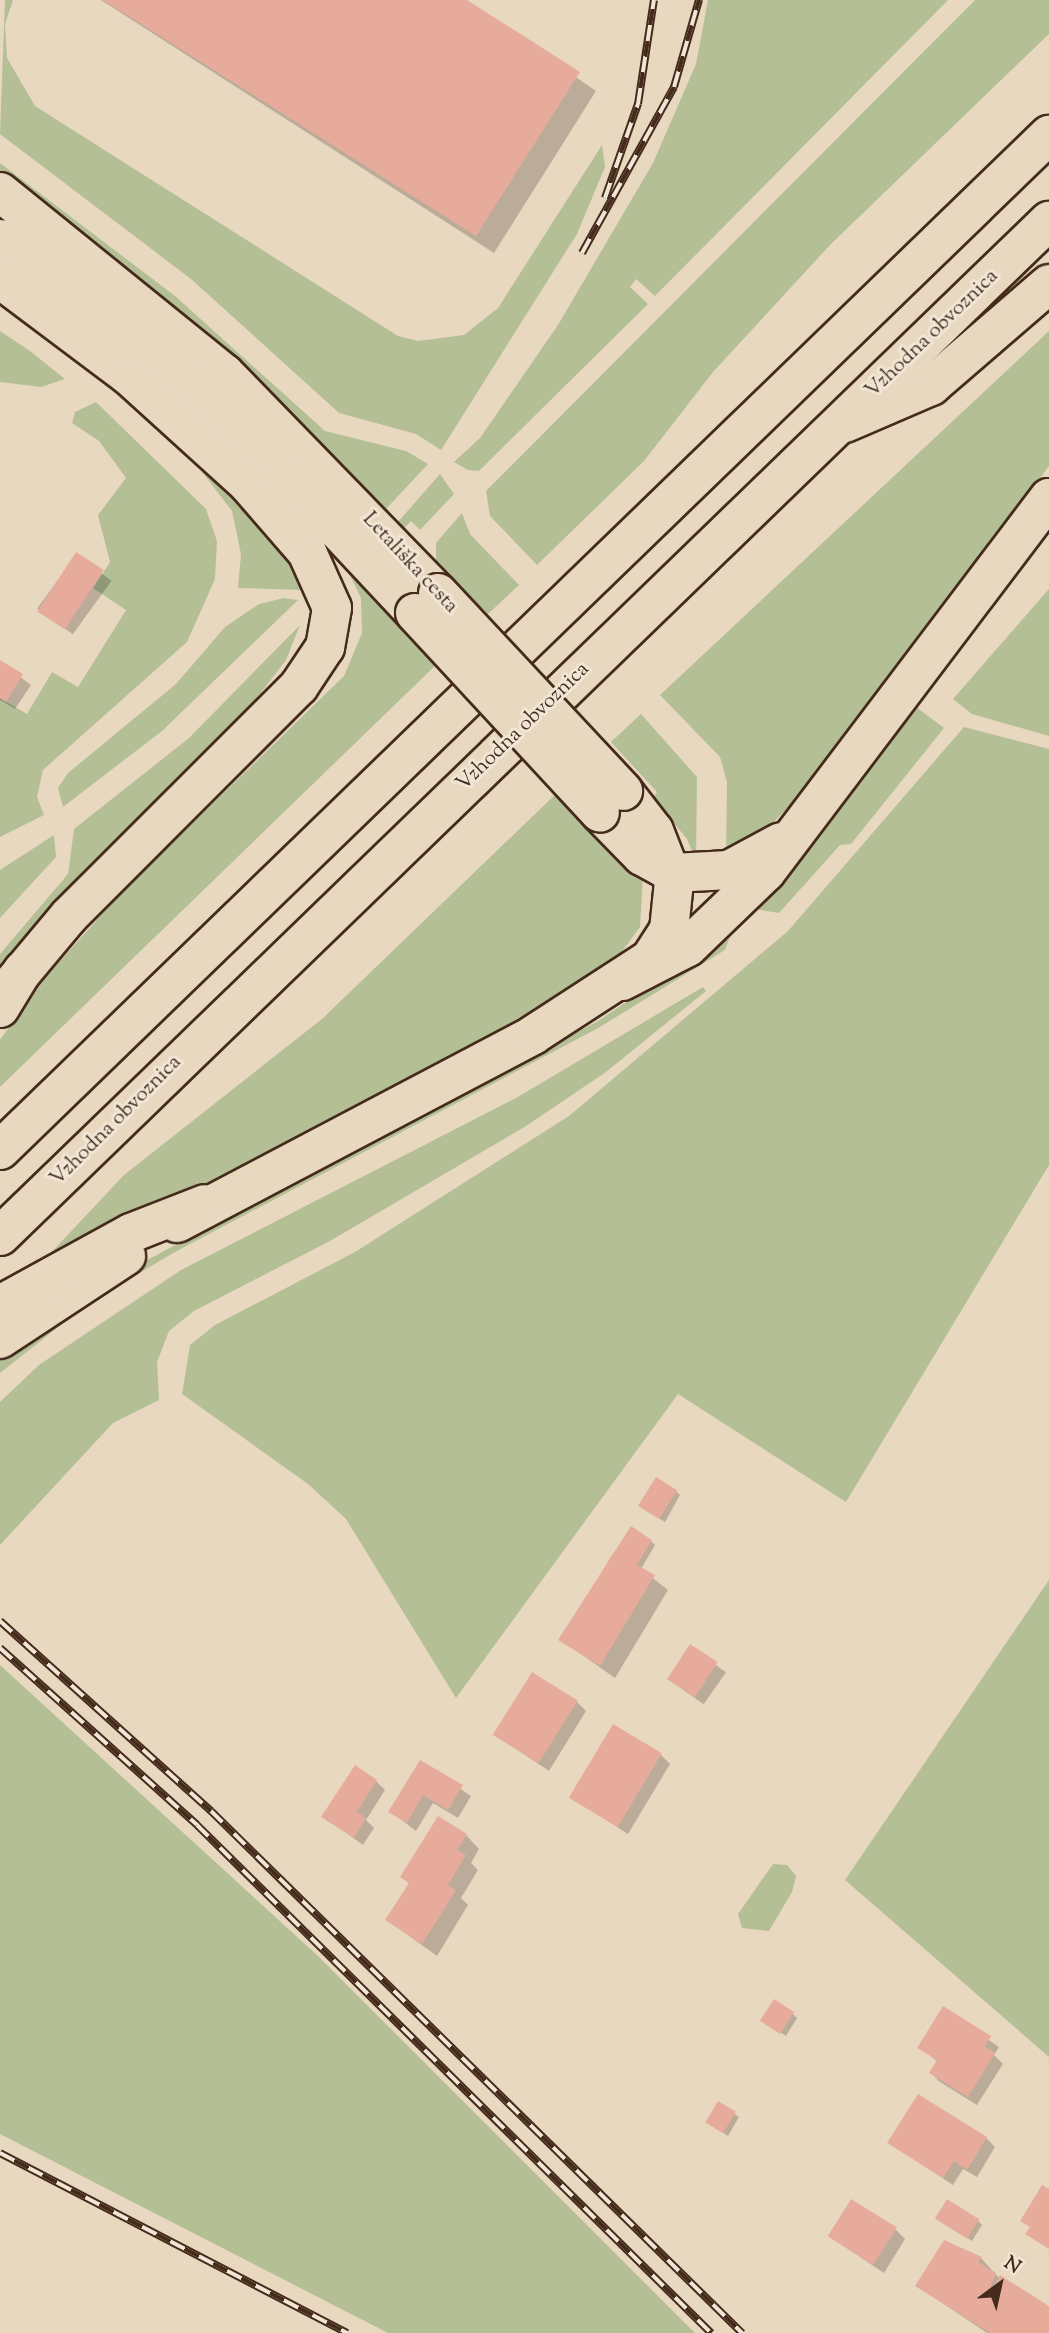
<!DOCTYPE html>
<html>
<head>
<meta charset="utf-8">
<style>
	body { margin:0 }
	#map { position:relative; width:1049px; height:2333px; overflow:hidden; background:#e9d8c0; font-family:"Sorts Mill Goudy",serif }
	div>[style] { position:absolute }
	.green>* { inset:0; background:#b4bf95 }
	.shadow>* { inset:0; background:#0003; transform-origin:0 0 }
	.building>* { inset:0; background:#e7ab9c; transform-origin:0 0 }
	.roads { filter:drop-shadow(2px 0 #442b1b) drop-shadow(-2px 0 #442b1b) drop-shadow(0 2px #442b1b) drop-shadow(0 -2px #442b1b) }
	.major>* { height:38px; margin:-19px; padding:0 19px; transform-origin:19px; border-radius:19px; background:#e9d8c0 }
	.highway>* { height:38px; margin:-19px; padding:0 19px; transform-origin:19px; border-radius:19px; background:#e9d8c0 }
	.rail>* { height:8px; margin-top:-4px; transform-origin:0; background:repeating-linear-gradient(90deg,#f1e6d6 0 16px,#442b1b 0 32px); box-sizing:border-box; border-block:2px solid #442b1b }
	.bridges { filter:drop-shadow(2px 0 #442b1b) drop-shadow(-2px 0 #442b1b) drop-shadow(0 2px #442b1b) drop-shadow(0 -2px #442b1b) }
	.major-bridge>* { height:38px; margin:-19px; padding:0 19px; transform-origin:19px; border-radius:19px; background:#e9d8c0 }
	span { translate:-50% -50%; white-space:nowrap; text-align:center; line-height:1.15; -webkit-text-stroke:6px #f1e6d6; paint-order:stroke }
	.street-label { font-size:21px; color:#442b1b }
	.north { position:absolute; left:965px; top:2249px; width:70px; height:70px; -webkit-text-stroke:5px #f1e6d6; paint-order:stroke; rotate:33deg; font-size:19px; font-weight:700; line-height:28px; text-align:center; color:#442b1b }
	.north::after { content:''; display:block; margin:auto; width:24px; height:32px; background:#442b1b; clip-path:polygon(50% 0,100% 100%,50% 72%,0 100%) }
</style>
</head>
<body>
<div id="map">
	<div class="green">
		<i style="clip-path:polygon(5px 0,13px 0,5px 24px,7px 58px,35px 106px,398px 336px,418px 341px,464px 335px,498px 308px,602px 145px,605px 167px,577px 234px,441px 450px,416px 434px,339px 413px,191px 279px,0 134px)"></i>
		<i style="clip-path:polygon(708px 0,948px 0,655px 296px,636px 279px,630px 287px,648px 304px,479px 471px,468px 470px,454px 462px,480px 438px,558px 325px,653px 163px,696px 64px)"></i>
		<i style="clip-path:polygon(975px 0,1049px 0,1049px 34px,830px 245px,713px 372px,644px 461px,537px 565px,490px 516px,486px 491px)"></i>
		<i style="clip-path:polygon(0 163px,175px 296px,325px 431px,406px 451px,428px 464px,385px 510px,236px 362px,0 174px)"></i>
		<i style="clip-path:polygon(0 331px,30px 351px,65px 379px,41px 387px,0 382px)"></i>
		<i style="clip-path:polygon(1049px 331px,1049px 466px,815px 780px,760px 836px,726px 856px,727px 782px,720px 757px,660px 695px)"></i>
		<i style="clip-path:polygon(96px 402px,206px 509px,217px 541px,215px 579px,187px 642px,43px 770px,37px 797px,44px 815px,0 837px,0 698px,27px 714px,52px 672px,78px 687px,126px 610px,93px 588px,110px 562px,98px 515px,126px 478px,99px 441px,72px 423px,75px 412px)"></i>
		<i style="clip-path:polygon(164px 422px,285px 552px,301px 590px,238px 588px,241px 554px,232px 511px)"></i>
		<i style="clip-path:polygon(440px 474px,454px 494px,420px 530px,411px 521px,403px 529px,397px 523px)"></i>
		<i style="clip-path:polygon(462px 513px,470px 534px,519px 585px,488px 614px,436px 564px,436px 543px)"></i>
		<i style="clip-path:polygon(357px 563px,439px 662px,0 1087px,0 1040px,43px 980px,122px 892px,344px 676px,362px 633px,361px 598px,348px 571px)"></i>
		<i style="clip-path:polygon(1049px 589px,1049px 736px,972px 714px,953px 699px)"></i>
		<i style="clip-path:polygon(284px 598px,298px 600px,162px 731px,63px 807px,58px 788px,68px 773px,176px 684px,225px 627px,259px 604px)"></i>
		<i style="clip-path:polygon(300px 625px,286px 660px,243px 716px,74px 882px,0 966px,0 954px,68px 874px,74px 829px,189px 738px)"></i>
		<i style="clip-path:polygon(916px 707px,944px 728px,851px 844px,840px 845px,779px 913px,748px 908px,807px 846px)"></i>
		<i style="clip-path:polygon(641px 714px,697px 777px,696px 861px,687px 839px,653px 798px,657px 792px,611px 742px)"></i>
		<i style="clip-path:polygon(964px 727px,1049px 749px,1049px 1165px,846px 1502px,678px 1394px,456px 1698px,346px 1519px,308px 1484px,182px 1394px,190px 1345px,215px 1325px,355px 1252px,569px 1116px,788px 931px)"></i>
		<i style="clip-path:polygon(560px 790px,643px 875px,640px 927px,615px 961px,504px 1029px,31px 1274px,124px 1175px,322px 1019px)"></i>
		<i style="clip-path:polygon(54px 835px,56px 857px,0 918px,0 870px)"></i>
		<i style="clip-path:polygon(732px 931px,725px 950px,600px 1027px,175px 1252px,90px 1302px,0 1373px,0 1354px,83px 1294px,598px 1021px)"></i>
		<i style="clip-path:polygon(703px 987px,706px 991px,606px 1072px,526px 1126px,330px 1241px,194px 1311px,169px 1331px,157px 1362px,159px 1400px,113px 1423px,0 1545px,0 1402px,39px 1365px,181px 1270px,516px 1098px)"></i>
		<i style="clip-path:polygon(1049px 1580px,1049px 2057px,845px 1880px)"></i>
		<i style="clip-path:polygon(0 1665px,318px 1956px,695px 2333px,388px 2333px,0 2134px)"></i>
		<i style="clip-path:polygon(773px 1864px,787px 1865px,796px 1876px,792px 1892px,769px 1931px,742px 1928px,738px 1914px)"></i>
	</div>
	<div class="shadow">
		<i style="clip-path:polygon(101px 0,464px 0,596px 91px,494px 253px)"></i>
		<i style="left:76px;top:555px;width:44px;height:66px;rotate:36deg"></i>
		<i style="clip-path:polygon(0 662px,31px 685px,15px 709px,0 700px)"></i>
		<i style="clip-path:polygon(676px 1491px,680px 1495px,665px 1522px,645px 1510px)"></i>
		<i style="clip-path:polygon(651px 1541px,655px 1545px,641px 1569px,668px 1590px,615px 1678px,561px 1640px,614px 1552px)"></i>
		<i style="left:690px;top:1647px;width:44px;height:39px;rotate:35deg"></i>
		<i style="clip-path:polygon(577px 1702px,586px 1711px,549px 1771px,495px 1735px)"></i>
		<i style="clip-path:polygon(661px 1755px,670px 1764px,628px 1834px,572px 1798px)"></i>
		<i style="clip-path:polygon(421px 1762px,471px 1796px,458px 1818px,433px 1803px,416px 1831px,391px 1812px)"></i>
		<i style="clip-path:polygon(376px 1781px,385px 1790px,366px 1820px,374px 1828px,363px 1845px,324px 1817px)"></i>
		<i style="clip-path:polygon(466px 1835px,479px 1849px,471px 1863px,478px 1870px,461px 1898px,468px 1905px,437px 1956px,387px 1920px,410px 1884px,402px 1877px)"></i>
		<i style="clip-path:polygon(943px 2009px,999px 2047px,994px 2055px,1003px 2064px,977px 2105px,940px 2082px,931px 2073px,938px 2062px,919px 2047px)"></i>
		<i style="clip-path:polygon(793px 2014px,797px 2018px,786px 2036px,767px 2024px)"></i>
		<i style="clip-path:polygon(718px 2103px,739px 2117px,728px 2136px,711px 2125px)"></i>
		<i style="clip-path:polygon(986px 2138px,995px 2147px,977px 2177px,963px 2169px,953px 2185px,889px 2143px)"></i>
		<i style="clip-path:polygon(937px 2219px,978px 2221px,982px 2225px,972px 2241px)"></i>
		<i style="clip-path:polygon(896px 2230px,905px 2239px,884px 2273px,830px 2237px)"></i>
		<i style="clip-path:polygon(981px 2258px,1000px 2279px,1049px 2308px,1049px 2333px,987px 2333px,917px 2286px)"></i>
	</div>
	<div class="building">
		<i style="clip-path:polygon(103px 0,467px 0,580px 72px,476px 236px)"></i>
		<i style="left:76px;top:552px;width:33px;height:71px;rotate:33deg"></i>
		<i style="clip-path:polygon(0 660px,23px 674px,6px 702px,0 698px)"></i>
		<i style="left:656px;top:1477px;width:25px;height:34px;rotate:32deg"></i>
		<i style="clip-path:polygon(631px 1526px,652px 1540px,637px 1565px,655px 1575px,600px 1666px,558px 1640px)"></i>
		<i style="left:690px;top:1644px;width:33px;height:42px;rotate:33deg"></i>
		<i style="left:532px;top:1672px;width:54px;height:74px;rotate:32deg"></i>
		<i style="left:613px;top:1724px;width:57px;height:86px;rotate:31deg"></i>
		<i style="clip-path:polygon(420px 1760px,463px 1785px,448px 1810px,423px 1795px,407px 1823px,388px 1812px)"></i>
		<i style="clip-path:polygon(355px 1765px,377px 1780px,357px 1812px,366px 1818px,354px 1838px,321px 1817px)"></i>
		<i style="clip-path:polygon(438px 1816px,467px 1834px,457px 1850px,466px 1855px,448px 1885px,456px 1890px,422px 1944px,385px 1920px,409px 1883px,400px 1877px)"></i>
		<i style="left:774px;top:1999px;width:24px;height:26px;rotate:33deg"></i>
		<i style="clip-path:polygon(943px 2006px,991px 2036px,985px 2047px,995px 2053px,968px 2097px,929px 2073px,937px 2060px,917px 2048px)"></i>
		<i style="clip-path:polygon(918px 2094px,987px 2137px,967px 2170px,954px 2161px,943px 2178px,887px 2143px)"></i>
		<i style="left:718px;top:2101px;width:21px;height:25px;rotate:31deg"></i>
		<i style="clip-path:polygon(1042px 2185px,1049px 2189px,1049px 2249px,1025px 2234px,1030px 2227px,1020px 2221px)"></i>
		<i style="left:851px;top:2199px;width:54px;height:44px;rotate:32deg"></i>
		<i style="left:947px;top:2199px;width:38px;height:23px;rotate:32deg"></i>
		<i style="clip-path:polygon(944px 2240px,982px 2257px,978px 2262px,996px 2273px,986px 2298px,1000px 2275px,1049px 2306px,1049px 2333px,990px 2333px,915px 2286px)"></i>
	</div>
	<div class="roads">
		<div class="major">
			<i style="left:0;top:192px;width:289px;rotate:39deg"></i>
			<i style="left:225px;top:374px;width:305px;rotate:45.8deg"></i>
			<i style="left:0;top:239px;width:213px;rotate:37.2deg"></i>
			<i style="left:170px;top:368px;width:156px;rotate:42.7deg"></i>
			<i style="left:285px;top:474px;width:190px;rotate:46.9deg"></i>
			<i style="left:0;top:279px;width:160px;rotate:36.9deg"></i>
			<i style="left:128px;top:375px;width:162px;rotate:42.2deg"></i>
			<i style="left:248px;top:484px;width:90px;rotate:49.1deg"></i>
			<i style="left:307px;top:552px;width:61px;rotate:65.9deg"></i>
			<i style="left:332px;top:608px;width:40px;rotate:100deg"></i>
			<i style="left:325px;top:647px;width:47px;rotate:123.7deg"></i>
			<i style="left:299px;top:686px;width:325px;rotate:135deg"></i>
			<i style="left:69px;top:916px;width:103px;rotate:129.9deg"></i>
			<i style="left:600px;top:813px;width:60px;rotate:45.7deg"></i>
			<i style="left:642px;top:856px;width:33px;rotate:29deg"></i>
			<i style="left:177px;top:1223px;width:403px;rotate:-27.8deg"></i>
			<i style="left:533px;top:1035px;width:140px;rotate:-33deg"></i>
			<i style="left:650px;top:959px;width:35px;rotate:-57deg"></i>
			<i style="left:669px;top:930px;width:48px;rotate:-84.1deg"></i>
			<i style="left:674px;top:882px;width:55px;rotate:-111.4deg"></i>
			<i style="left:654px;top:831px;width:51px;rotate:-127.8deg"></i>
			<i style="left:0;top:1339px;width:151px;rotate:-33.4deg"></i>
		</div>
		<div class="highway">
			<i style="left:845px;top:423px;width:94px;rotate:-23.3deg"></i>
			<i style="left:931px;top:386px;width:156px;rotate:-40.8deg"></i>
			<i style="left:673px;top:873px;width:56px;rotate:-3.1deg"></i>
			<i style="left:729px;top:870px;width:59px;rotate:-28.3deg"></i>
			<i style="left:622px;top:981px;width:74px;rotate:-27.3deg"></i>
			<i style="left:688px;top:947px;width:108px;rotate:-43.9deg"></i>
			<i style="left:766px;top:872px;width:469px;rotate:-52.9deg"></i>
			<i style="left:0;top:1008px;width:44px;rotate:-58.8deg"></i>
			<i style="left:0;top:1150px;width:1460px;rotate:-44.06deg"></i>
			<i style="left:0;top:1236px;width:1460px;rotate:-44.06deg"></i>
			<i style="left:0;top:1305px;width:149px;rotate:-28.8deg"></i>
			<i style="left:131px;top:1233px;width:79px;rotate:-21.4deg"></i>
		</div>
	</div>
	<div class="rail">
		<i style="left:605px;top:198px;width:100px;rotate:-70.7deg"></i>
		<i style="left:638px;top:104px;width:105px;rotate:-81.3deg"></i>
		<i style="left:582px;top:253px;width:190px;rotate:-61deg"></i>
		<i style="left:674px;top:87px;width:91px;rotate:-74deg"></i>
		<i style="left:0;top:1621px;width:284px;rotate:42deg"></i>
		<i style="left:211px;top:1811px;width:745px;rotate:44.51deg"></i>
		<i style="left:0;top:1648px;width:265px;rotate:41.9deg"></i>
		<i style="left:197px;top:1825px;width:723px;rotate:44.66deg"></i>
		<i style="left:0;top:2153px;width:391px;rotate:27.4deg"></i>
	</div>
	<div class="bridges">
		<div class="major-bridge">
			<i style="left:438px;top:593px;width:271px;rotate:46.9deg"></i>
			<i style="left:415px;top:613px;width:272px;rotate:47.2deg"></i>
		</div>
	</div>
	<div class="street-label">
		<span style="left:932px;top:334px;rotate:-44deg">Vzhodna obvoznica</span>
		<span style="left:410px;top:563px;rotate:47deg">Letališka cesta</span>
		<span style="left:523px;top:727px;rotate:-44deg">Vzhodna obvoznica</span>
		<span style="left:116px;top:1121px;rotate:-45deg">Vzhodna obvoznica</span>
	</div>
	<div class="north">N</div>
</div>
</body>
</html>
